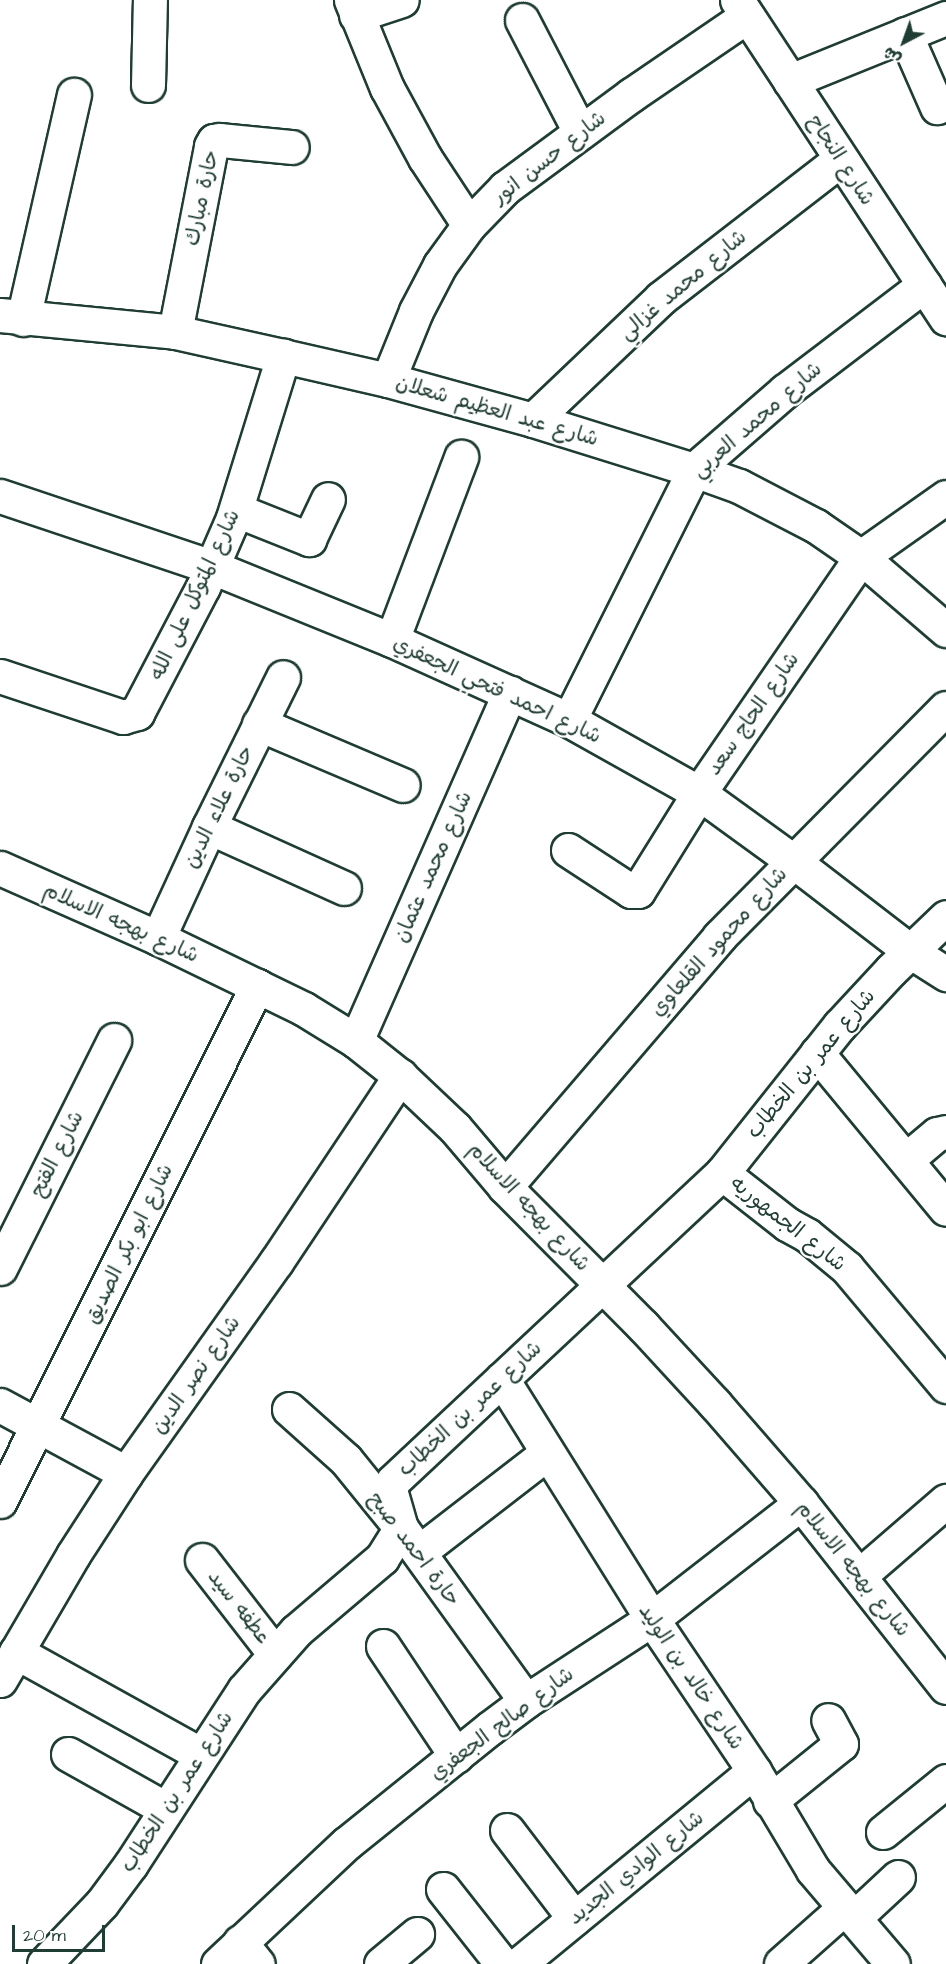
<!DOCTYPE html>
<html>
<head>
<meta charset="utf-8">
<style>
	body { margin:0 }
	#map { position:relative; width:946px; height:1964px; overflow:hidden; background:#fff; font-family:"Architects Daughter","Playpen Sans Arabic",sans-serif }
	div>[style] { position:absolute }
	.roads { filter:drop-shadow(2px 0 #1f3d34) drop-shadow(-2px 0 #1f3d34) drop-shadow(0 2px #1f3d34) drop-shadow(0 -2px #1f3d34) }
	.minor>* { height:33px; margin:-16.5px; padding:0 16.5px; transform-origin:16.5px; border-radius:16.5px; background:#fff }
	span { translate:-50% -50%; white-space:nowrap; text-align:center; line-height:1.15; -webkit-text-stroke:4.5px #fff; paint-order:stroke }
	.street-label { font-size:21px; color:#1f3d34 }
	.north { position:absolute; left:874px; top:12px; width:60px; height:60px; -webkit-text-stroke:4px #fff; paint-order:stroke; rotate:221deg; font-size:16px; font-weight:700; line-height:24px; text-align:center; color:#1f3d34 }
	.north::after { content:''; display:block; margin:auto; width:21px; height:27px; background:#1f3d34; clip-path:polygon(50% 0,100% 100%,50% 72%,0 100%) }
	.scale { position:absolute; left:12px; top:1925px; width:93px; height:27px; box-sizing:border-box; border:3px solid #1f3d34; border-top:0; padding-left:8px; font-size:18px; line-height:21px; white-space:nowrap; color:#1f3d34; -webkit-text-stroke:4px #fff; paint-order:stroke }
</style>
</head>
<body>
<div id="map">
	<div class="roads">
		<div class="minor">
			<i style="left:351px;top:0;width:95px;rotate:67.8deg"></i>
			<i style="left:387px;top:88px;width:80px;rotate:61.5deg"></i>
			<i style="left:425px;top:158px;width:80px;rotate:56.7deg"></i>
			<i style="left:737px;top:0;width:381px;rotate:56.7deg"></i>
			<i style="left:356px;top:15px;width:48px;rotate:-18.1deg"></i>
			<i style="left:522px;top:20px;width:126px;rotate:62.6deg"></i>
			<i style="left:905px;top:34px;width:80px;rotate:66.3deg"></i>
			<i style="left:790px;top:81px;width:168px;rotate:-22deg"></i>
			<i style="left:148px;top:85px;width:85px;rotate:-88.7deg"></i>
			<i style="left:0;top:315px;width:176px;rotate:5.5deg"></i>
			<i style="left:175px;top:332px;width:111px;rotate:12.5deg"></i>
			<i style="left:283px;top:356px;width:108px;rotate:12.9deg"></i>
			<i style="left:388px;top:380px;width:150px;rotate:15.4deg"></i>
			<i style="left:533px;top:420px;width:169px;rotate:17.3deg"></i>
			<i style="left:694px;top:470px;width:48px;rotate:19.6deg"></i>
			<i style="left:739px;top:486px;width:87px;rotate:27.5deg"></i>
			<i style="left:816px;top:526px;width:55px;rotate:34.6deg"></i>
			<i style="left:861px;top:557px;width:112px;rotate:40.7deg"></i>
			<i style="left:23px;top:319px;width:230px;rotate:-77.2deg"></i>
			<i style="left:175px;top:332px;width:189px;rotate:-79deg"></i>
			<i style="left:211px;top:146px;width:6px;rotate:-59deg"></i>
			<i style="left:214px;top:141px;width:6px;rotate:-9deg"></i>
			<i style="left:220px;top:140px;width:72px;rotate:5.6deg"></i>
			<i style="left:388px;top:380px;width:74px;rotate:-67.9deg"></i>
			<i style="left:416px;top:311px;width:52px;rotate:-62.4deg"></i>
			<i style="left:440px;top:265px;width:49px;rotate:-54.1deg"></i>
			<i style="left:469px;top:225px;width:52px;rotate:-45.8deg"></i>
			<i style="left:505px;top:188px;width:157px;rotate:-36.4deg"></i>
			<i style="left:631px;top:95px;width:140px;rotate:-34.3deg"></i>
			<i style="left:533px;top:420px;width:177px;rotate:-43.6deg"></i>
			<i style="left:661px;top:298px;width:227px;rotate:-37.7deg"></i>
			<i style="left:0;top:496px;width:224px;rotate:18.5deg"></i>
			<i style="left:212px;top:567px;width:194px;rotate:22.1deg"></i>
			<i style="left:392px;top:640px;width:194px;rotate:24.3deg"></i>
			<i style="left:569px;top:720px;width:149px;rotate:29.3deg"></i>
			<i style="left:699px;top:793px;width:116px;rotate:35.9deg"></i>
			<i style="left:793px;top:861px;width:148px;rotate:37.6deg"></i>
			<i style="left:910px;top:951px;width:43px;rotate:32.6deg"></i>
			<i style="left:236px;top:510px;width:79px;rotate:21.7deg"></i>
			<i style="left:309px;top:539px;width:44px;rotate:-64.6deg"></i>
			<i style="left:392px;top:640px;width:196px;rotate:-69.3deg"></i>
			<i style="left:0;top:676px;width:130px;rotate:18.4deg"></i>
			<i style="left:123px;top:717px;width:15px;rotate:-16deg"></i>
			<i style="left:137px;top:713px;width:142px;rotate:-62.4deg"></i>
			<i style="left:203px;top:587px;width:75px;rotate:-66.5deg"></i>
			<i style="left:233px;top:518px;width:170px;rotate:-72.8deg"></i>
			<i style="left:569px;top:720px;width:280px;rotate:-63.4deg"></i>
			<i style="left:694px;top:470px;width:121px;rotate:-41deg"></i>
			<i style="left:785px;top:391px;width:175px;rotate:-37.3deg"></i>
			<i style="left:259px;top:724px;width:156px;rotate:23deg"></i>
			<i style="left:209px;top:827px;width:148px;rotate:24.3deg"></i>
			<i style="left:568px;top:850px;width:75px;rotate:33.1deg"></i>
			<i style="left:631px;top:891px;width:7px"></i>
			<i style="left:638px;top:891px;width:115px;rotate:-58.1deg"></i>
			<i style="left:699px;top:793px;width:286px;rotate:-55.5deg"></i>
			<i style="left:861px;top:557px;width:104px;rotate:-35.2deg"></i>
			<i style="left:0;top:868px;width:173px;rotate:23.9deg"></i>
			<i style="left:158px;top:938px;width:162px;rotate:25.9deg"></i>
			<i style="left:304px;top:1009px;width:61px;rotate:31.6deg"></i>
			<i style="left:356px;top:1041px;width:56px;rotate:38.5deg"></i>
			<i style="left:400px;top:1076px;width:76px;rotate:43.4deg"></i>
			<i style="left:455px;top:1128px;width:77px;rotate:49.7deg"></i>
			<i style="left:505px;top:1187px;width:196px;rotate:45.2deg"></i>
			<i style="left:643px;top:1326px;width:106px;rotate:47.3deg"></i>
			<i style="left:715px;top:1404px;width:131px;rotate:49deg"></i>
			<i style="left:801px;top:1503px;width:234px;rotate:51.8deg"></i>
			<i style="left:158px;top:938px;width:122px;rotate:-65.3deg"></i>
			<i style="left:209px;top:827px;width:167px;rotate:-63.7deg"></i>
			<i style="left:356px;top:1041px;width:381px;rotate:-66.2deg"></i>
			<i style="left:817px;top:1053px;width:202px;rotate:50.4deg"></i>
			<i style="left:907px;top:1159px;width:39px;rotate:-40deg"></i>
			<i style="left:937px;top:1134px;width:9px;rotate:-13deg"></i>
			<i style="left:722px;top:1173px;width:83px;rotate:38.1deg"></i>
			<i style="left:787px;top:1224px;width:23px;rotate:29deg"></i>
			<i style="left:807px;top:1235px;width:52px;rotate:39.5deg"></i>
			<i style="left:847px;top:1268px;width:154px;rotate:50deg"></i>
			<i style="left:505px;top:1187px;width:329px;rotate:-49.4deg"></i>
			<i style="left:719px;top:937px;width:322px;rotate:-45.3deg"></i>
			<i style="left:0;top:1268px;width:255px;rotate:-63.4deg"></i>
			<i style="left:502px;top:1379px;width:283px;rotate:58deg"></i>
			<i style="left:652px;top:1619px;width:183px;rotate:56.1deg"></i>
			<i style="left:754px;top:1771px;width:115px;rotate:59.2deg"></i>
			<i style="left:813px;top:1870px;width:123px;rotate:49.6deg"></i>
			<i style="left:0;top:1405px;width:143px;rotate:28.4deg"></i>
			<i style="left:289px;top:1409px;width:76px;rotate:41.8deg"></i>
			<i style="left:346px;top:1460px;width:87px;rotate:51deg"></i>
			<i style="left:401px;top:1528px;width:213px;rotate:54.2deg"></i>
			<i style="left:0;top:1501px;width:576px;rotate:-63.48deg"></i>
			<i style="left:419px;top:1552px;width:162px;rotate:-37.7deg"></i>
			<i style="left:202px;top:1560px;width:119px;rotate:52.2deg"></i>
			<i style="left:859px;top:1576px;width:115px;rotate:-40.8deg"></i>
			<i style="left:383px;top:1646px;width:132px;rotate:56.4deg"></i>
			<i style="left:16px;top:1652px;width:210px;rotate:29deg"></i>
			<i style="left:0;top:1680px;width:145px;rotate:-59.7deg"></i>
			<i style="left:73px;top:1555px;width:98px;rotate:-57.1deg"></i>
			<i style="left:126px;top:1473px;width:259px;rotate:-54.6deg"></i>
			<i style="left:276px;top:1262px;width:224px;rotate:-56.3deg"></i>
			<i style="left:68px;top:1754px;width:112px;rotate:29.3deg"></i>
			<i style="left:770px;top:1801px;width:91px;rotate:-38.8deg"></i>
			<i style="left:841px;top:1744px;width:27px;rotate:-118deg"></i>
			<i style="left:507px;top:1830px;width:111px;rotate:52.7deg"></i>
			<i style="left:883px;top:1832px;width:81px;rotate:-39deg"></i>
			<i style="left:443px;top:1889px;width:95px;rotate:51.8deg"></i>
			<i style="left:854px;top:1918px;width:60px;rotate:-43deg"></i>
			<i style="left:240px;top:1942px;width:28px;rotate:51deg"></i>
			<i style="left:44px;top:1964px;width:84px;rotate:-46.4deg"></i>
			<i style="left:102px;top:1903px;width:49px;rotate:-53.4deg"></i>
			<i style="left:131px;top:1864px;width:207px;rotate:-57deg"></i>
			<i style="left:244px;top:1690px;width:79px;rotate:-48.6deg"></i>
			<i style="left:296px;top:1631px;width:113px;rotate:-40.3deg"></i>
			<i style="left:382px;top:1558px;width:36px;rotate:-58deg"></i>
			<i style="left:401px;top:1528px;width:40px;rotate:-106deg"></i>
			<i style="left:390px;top:1490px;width:9px;rotate:-72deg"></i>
			<i style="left:393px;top:1481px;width:451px;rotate:-43.1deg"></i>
			<i style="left:722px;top:1173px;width:188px;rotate:-51.5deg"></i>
			<i style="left:839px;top:1026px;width:76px;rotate:-47.1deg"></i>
			<i style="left:891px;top:970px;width:76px;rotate:-43.9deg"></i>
			<i style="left:218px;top:1964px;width:177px;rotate:-43.2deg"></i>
			<i style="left:347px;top:1843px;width:184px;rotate:-38.8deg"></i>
			<i style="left:490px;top:1728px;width:45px;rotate:-36.9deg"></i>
			<i style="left:526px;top:1701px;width:150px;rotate:-33.1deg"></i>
			<i style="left:652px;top:1619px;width:189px;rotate:-37.9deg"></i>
			<i style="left:381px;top:1964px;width:47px;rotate:-39.8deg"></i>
			<i style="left:519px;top:1964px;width:304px;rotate:-39.4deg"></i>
			<i style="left:781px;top:1964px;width:84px;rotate:-41.6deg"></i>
		</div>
	</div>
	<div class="street-label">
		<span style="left:549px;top:158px;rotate:-38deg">شارع حسن انور</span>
		<span style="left:841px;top:160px;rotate:57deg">شارع النجاح</span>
		<span style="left:202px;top:198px;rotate:-78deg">حارة مبارك</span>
		<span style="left:683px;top:285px;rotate:-40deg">شارع محمد غزالي</span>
		<span style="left:497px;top:411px;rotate:16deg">شارع عبد العظيم شعلان</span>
		<span style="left:757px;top:420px;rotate:-41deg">شارع محمد العربي</span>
		<span style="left:195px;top:595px;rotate:-65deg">شارع المتوكل على الله</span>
		<span style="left:497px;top:690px;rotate:25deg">شارع احمد فتحي الجعفري</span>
		<span style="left:753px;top:714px;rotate:-55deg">شارع الحاج سعد</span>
		<span style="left:219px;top:807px;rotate:-64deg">حارة علاء الدين</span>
		<span style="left:433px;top:867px;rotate:-66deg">شارع محمد عثمان</span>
		<span style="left:121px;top:923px;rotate:24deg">شارع بهجه الاسلام</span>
		<span style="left:719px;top:942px;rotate:-48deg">شارع محمود القلعاوي</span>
		<span style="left:811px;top:1064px;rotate:-50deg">شارع عمر بن الخطاب</span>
		<span style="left:57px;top:1154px;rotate:-63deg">شارع الفتح</span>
		<span style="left:529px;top:1207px;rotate:47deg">شارع بهجه الاسلام</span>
		<span style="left:788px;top:1224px;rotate:38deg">شارع الجمهوريه</span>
		<span style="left:129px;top:1244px;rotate:-64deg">شارع ابو بكر الصديق</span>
		<span style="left:196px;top:1375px;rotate:-55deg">شارع نصر الدين</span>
		<span style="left:470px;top:1409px;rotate:-43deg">شارع عمر بن الخطاب</span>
		<span style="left:414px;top:1549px;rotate:53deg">حارة احمد صبح</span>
		<span style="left:853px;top:1569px;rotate:51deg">شارع بهجه الاسلام</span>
		<span style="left:239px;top:1607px;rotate:52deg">عطفه سيد</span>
		<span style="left:691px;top:1677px;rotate:56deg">شارع خالد بن الوليد</span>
		<span style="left:502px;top:1724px;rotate:-37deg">شارع صالح الجعفري</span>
		<span style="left:177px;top:1792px;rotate:-57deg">شارع عمر بن الخطاب</span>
		<span style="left:636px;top:1868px;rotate:-39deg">شارع الوادي الجديد</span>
	</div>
	<div class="north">ش</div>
	<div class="scale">20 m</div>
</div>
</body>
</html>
